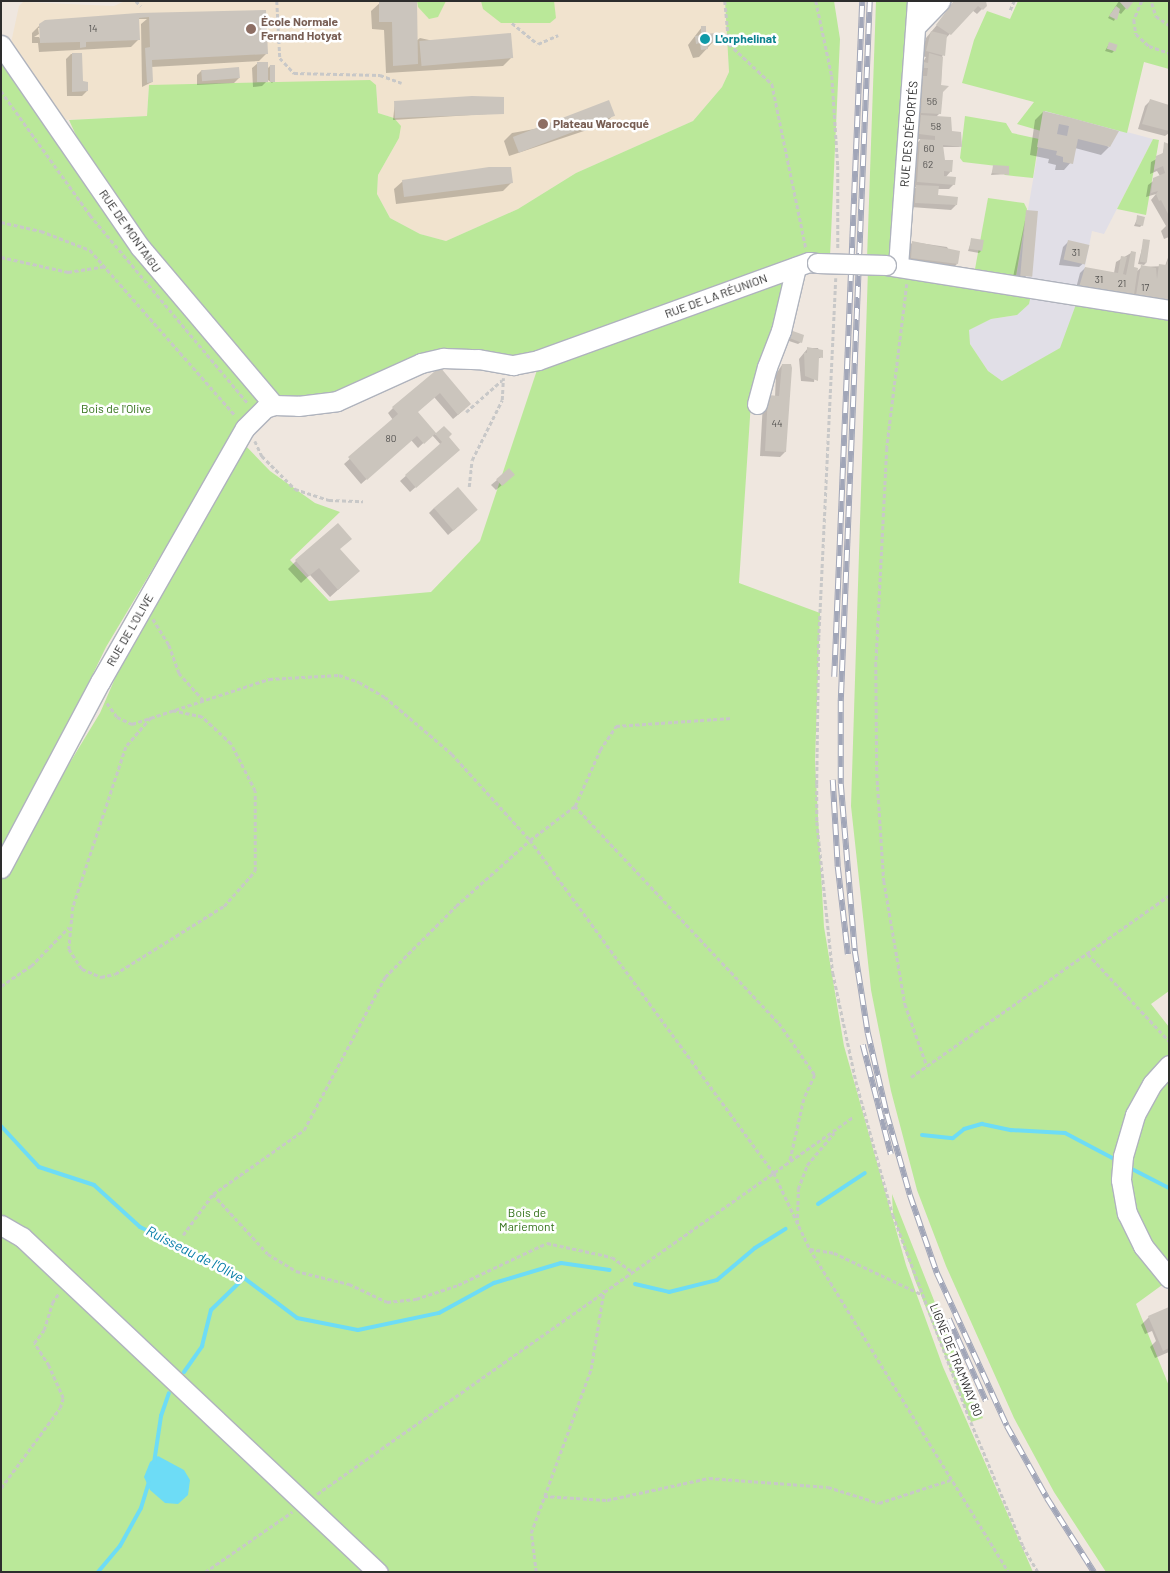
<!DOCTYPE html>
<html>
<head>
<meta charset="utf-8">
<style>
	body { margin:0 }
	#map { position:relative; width:1170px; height:1573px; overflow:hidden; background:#efe7df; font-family:Barlow,sans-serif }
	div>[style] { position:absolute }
	.industrial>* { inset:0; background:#e1dfe7 }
	.education>* { inset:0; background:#f1e3ce }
	.green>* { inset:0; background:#bae899 }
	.water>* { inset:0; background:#6ddcf6 }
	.shadow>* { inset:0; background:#0003 }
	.stream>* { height:4px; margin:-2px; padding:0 2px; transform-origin:2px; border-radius:2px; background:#6ddcf6 }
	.building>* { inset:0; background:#cbc5bd; transform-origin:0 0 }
	.path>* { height:2.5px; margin-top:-1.25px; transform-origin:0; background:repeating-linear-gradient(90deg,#c8c8c8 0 4px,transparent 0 6.5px) }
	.roads { filter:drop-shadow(1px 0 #afb3bd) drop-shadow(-1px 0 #afb3bd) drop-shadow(0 1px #afb3bd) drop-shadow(0 -1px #afb3bd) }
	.minor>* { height:19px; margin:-9.5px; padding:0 9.5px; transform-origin:9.5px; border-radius:9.5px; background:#fff }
	.rail>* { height:5.5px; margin-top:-2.75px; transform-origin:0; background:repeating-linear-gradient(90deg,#fff 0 11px,#a1a6b8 0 22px); box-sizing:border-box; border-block:1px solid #a1a6b8 }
	.bridges { filter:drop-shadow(1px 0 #afb3bd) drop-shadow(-1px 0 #afb3bd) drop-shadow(0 1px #afb3bd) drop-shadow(0 -1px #afb3bd) }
	.minor-bridge>* { height:19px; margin:-9.5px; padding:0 9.5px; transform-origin:9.5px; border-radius:9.5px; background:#fff }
	.dots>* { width:14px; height:14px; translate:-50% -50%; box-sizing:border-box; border:2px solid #fff; border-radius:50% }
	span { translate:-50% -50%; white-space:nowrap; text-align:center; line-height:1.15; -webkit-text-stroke:5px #fff; paint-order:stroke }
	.number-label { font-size:10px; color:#545351 }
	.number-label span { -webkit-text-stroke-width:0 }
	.education-label { font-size:12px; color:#785e54; font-weight:700 }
	.left { translate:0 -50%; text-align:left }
	.culture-label { font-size:12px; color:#0d838f; font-weight:700 }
	.street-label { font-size:12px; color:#2d2d2d }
	.park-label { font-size:12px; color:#307017 }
	.water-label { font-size:14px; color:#067da8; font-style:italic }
	.frame { position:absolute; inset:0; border:2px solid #2d2d2d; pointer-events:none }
</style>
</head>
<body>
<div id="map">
	<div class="industrial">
		<i style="clip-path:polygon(1045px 110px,1153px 139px,1104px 234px,1092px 231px,1079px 296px,1061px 348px,1002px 381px,988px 371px,970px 344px,968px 330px,991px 319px,1017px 315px,1015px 285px)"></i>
	</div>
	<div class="education">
		<i style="clip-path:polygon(125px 1px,725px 1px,729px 72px,722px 87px,693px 121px,576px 173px,518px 209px,446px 241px,420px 234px,390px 218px,377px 194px,378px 175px,399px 138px,394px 118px,378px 113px,376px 85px,149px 85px,147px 116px,63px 120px,11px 43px,19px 6px,23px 2px,114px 6px)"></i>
	</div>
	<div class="green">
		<i style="clip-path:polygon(417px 1px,446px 1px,438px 17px,429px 19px,418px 7px)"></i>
		<i style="clip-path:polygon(481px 1px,554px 1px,556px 18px,550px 23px,501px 23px,483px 9px)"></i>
		<i style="clip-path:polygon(725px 1px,834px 1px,840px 39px,830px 257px,529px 360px,448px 355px,319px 399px,283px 399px,260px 381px,95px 177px,69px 120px,147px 116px,149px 85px,370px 80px,376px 85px,378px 113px,394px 118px,401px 126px,399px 138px,378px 175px,377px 194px,390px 218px,420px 234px,446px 241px,518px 209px,576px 173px,693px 121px,722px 87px,729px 72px)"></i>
		<i style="clip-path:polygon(876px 1px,910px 1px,893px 261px,867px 259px)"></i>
		<i style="clip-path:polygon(1018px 1px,1169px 1px,1169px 69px,1144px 62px,1127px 133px,1045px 111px,1041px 131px,1017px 124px,1034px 102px,962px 83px,974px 40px,987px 11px,1010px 19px)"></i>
		<i style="clip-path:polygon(1px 48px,107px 211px,259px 396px,257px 411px,182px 520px,106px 647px,36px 792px,1px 856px)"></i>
		<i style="clip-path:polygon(965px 116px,1006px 123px,1012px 133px,1039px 139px,1033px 178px,1005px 175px,997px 166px,963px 162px,960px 158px)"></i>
		<i style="clip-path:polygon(1153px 139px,1159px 140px,1146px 215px,1117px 209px)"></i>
		<i style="clip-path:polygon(988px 198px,1024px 203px,1027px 209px,1016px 276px,975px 269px)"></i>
		<i style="clip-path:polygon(868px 269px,1031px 295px,1029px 304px,1017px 315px,991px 319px,969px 330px,970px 344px,988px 371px,1002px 381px,1060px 348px,1079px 296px,1169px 310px,1169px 991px,1151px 1004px,1169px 1027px,1169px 1280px,1136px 1304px,1169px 1386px,1169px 1572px,1106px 1572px,1054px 1492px,1014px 1418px,946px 1266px,917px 1190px,891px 1091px,871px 990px,851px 806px)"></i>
		<i style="clip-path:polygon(784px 279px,768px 347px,752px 387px,739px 583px,820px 613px,815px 761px,824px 927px,844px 1046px,906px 1265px,943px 1367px,1033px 1572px,1px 1572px,1px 876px,100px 713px,123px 660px,244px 444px,270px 471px,315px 503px,340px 512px,290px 560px,329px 601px,431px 592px,480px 541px,537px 370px,626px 334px)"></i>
		<i style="clip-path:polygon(892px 1194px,952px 1346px,983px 1418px,971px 1422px,915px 1280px,893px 1215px)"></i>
	</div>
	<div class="water">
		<i style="clip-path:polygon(158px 1456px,184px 1470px,190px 1480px,188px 1495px,178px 1504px,165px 1503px,150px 1490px,144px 1477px,150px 1462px)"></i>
	</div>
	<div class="shadow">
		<i style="clip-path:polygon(382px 1px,415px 1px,416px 41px,420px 38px,511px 58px,503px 66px,386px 73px,384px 30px,372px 29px,371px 11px)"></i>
		<i style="clip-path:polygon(957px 1px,984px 1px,985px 6px,977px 14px,972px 10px,946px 38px,942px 58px,940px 113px,936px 117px,960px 147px,942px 147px,944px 161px,951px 171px,945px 178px,954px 184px,949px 189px,937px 189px,937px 197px,956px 205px,951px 210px,911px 207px,912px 191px,916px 187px,912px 187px,915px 145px,921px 139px,915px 139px,916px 122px,920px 118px,917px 117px,918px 83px,923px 78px,919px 69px,926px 57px,921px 56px,926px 38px)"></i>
		<i style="clip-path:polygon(1119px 1px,1132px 1px,1121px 14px,1118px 12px,1114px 21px,1108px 18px)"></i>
		<i style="clip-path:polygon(evenodd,148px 14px,267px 53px,259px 61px,151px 67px,152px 82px,142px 87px,141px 24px,147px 19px,138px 19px,139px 39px,131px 47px,39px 52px,38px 43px,32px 43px,32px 33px,40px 25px,148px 14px,38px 28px,41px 28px,42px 42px,39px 37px,34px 37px,39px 34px,38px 28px)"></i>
		<i style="clip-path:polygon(702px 27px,705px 35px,714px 41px,699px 57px,693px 58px,688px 45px)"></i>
		<i style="clip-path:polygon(1109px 44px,1114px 51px,1112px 53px,1105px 51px)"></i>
		<i style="clip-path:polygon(71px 54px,81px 54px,82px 82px,87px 91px,82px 96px,67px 96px,66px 59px)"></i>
		<i style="clip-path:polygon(258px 63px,267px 69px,270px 66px,274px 81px,272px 83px,268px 80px,262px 86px,253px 87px,252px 68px)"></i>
		<i style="clip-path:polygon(202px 70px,239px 78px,234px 83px,197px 85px,197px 75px)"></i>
		<i style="clip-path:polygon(1150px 101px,1169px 107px,1169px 133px,1165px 136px,1138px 129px,1145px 106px)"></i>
		<i style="clip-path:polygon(395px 102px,503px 113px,393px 120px)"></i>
		<i style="clip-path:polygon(1043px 112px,1109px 147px,1101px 155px,1075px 148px,1072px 161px,1064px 170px,1055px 170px,1056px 165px,1048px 163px,1049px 159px,1030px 155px,1035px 120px)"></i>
		<i style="clip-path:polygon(613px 115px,605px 124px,509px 156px,504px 141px,512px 133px)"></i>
		<i style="clip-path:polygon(1165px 144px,1169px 145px,1169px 237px,1164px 239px,1161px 231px,1166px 226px,1151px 200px,1156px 194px,1146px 197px,1148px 185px,1160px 176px,1157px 171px,1150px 174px,1151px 162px,1162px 156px)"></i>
		<i style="clip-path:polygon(994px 166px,1007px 174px,991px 175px)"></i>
		<i style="clip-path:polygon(403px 181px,511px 183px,503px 191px,396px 204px,394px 189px)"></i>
		<i style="clip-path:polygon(1027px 211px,1026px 276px,1024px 279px,1013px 277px)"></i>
		<i style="clip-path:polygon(1138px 217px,1142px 225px,1140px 227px,1134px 226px)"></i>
		<i style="clip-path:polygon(972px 239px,981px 251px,979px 253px,968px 251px)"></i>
		<i style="clip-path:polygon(1144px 241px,1146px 263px,1142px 267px,1165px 266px,1169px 255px,1169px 307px,1075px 292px,1080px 273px,1085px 268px,1114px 273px,1116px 262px,1131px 253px,1132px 268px,1136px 272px,1144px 265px,1138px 264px)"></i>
		<i style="clip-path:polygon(913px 242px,947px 247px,957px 264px,952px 269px,906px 263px,908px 247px)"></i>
		<i style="clip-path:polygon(1068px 242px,1085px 262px,1079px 267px,1059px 265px,1063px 247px)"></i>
		<i style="clip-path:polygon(788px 334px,801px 342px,798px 344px,786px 340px)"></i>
		<i style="clip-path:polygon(808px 348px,818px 348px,822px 357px,817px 359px,814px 382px,801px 381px,799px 359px)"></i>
		<i style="clip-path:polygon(782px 365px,785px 452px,780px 457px,760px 456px,763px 402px,775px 397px,776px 374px)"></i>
		<i style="clip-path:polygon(440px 369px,465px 409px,453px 419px,434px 397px,416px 412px,436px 435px,444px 428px,453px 455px,410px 492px,400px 481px,441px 445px,432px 435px,418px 448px,411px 440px,361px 484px,344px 464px,393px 420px,388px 413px,393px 408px)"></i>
		<i style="clip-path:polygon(509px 470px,508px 480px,496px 490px,491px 485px)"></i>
		<i style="clip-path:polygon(434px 508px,471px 515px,448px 535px,429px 513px)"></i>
		<i style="clip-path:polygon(339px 550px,350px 579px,330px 597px,310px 575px,301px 583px,288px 569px,296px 561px)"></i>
		<i style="clip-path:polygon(1169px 1309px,1169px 1352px,1155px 1358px,1150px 1347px,1156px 1341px,1152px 1331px,1145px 1334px,1141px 1325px,1149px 1317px)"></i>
	</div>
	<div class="stream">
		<i style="left:1px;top:1126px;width:56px;rotate:47.2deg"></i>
		<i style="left:39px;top:1167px;width:58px;rotate:18.1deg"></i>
		<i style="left:94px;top:1185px;width:62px;rotate:42.4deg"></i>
		<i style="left:140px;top:1227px;width:116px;rotate:26.1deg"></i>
		<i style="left:244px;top:1278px;width:66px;rotate:37deg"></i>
		<i style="left:297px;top:1318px;width:62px;rotate:11.1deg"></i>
		<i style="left:358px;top:1330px;width:83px;rotate:-11.9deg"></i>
		<i style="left:439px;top:1313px;width:63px;rotate:-28.6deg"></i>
		<i style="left:494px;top:1283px;width:70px;rotate:-16.6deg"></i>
		<i style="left:561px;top:1263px;width:49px;rotate:8.1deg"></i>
		<i style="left:922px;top:1135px;width:31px;rotate:6deg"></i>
		<i style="left:953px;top:1138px;width:14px;rotate:-39deg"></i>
		<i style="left:964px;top:1129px;width:19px;rotate:-16deg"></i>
		<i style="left:982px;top:1124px;width:30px;rotate:12deg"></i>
		<i style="left:1011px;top:1130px;width:54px;rotate:3.2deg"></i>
		<i style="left:1065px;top:1133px;width:60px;rotate:27.8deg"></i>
		<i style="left:1128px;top:1167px;width:46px;rotate:27.1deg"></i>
		<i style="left:818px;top:1204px;width:56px;rotate:-33.4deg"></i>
		<i style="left:635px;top:1284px;width:35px;rotate:13deg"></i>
		<i style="left:669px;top:1292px;width:49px;rotate:-14deg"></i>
		<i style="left:717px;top:1280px;width:50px;rotate:-40.1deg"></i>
		<i style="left:755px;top:1248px;width:36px;rotate:-32deg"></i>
		<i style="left:184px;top:1372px;width:32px;rotate:-55deg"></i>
		<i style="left:202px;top:1346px;width:37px;rotate:-76deg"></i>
		<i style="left:211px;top:1310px;width:46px;rotate:-44.1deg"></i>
		<i style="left:154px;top:1463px;width:48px;rotate:-81.5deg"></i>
		<i style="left:161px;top:1416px;width:24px;rotate:-71deg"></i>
		<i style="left:98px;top:1572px;width:34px;rotate:-50deg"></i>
		<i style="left:120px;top:1546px;width:43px;rotate:-61.1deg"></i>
		<i style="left:141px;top:1508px;width:27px;rotate:-73deg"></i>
	</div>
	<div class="building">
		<i style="clip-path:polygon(417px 1px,418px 64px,393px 66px,392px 22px,379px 22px,379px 2px)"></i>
		<i style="clip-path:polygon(986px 1px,987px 6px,983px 10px,978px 6px,951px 35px,936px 25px,953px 2px)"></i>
		<i style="clip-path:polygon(1119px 1px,1134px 1px,1127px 10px)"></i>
		<i style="clip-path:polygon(1116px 6px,1120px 9px,1117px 20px,1109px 16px)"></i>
		<i style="clip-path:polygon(266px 10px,268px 54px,152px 60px,153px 82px,147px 83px,145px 48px,150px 47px,149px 17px,139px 18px,140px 40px,86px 42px,86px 47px,80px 48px,80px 42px,40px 43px,39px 24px,45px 20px,138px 13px)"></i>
		<i style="clip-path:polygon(701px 26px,706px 26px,706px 34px,715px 33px,716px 42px,707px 43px,708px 49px,701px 50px,700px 43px,696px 44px,695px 36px,701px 35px)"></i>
		<i style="clip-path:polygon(931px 31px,947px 35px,945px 56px,926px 51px)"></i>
		<i style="left:511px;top:33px;width:25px;height:92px;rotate:85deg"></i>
		<i style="left:1109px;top:42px;width:9px;height:7px;rotate:18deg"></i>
		<i style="clip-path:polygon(72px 53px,82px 53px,83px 81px,88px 82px,88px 91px,72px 92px)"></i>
		<i style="clip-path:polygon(929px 53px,943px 57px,941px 85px,949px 86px,943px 92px,941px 114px,921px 113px,923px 76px,927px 76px,928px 68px,924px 68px,924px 62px,928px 63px)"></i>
		<i style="left:257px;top:62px;width:11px;height:20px"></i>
		<i style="left:270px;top:65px;width:5px;height:17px"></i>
		<i style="left:239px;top:67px;width:11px;height:38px;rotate:85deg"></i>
		<i style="clip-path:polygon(472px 96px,504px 97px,504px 114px,395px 118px,394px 101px)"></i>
		<i style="clip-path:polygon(1150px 99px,1169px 105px,1169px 131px,1142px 124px)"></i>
		<i style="left:609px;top:100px;width:17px;height:103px;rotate:69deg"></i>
		<i style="clip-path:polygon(evenodd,1043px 111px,1068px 117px,1119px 131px,1110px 147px,1078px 139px,1073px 164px,1063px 162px,1063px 157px,1056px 155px,1057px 151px,1037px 147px,1043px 111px,1059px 124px,1069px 126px,1067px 136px,1057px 134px,1059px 124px)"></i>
		<i style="clip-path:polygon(921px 115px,951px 117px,952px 131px,961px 132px,962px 147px,943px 145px,945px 160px,953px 160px,952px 172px,944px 171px,944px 176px,956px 177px,955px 185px,917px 182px,920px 139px,935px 140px,935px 136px,919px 134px)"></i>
		<i style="clip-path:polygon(1164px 142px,1169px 144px,1169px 216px,1161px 200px,1159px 201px,1156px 194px,1158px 191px,1151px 193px,1153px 178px,1165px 173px,1163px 166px,1154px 170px,1156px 156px,1163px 153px)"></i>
		<i style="clip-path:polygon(993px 165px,1009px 166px,1009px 175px,992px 173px)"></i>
		<i style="clip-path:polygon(489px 167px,511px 167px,513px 183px,404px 197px,402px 180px)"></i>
		<i style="clip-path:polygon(916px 185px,939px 186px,938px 195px,958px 197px,957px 205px,915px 203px)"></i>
		<i style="left:1026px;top:210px;width:12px;height:66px;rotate:5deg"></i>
		<i style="clip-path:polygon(1137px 215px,1145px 217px,1143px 226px,1136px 224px)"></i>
		<i style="left:971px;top:238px;width:13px;height:11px;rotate:9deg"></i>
		<i style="left:1143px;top:239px;width:7px;height:23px;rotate:8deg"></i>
		<i style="left:1068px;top:240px;width:22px;height:20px;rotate:13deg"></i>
		<i style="clip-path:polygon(912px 241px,960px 251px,958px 264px,911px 258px)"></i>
		<i style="clip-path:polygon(1131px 251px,1136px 252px,1134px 267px,1138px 268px,1134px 295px,1079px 287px,1085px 267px,1118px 273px,1121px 256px,1127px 257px,1123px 274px,1126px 275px)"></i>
		<i style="clip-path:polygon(1169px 257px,1169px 301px,1136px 295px,1141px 265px,1156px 268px,1157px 279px,1159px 264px,1166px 265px)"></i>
		<i style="clip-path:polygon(790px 330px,804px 335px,802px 343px,787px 337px)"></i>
		<i style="clip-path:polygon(807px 347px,823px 350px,823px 358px,819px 357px,818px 381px,805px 376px,804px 352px,807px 353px)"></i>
		<i style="clip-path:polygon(782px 364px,791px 364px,792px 368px,786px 452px,765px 451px,768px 395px,779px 396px)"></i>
		<i style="clip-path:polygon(440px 367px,471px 404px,458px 415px,440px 393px,418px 412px,436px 433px,444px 426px,452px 434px,449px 437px,460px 450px,416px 488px,405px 475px,442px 442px,435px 434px,424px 444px,417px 436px,367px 480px,348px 457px,398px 414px,392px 407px)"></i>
		<i style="left:509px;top:468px;width:9px;height:17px;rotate:49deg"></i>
		<i style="left:458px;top:487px;width:30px;height:32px;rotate:49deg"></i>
		<i style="clip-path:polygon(338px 523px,352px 539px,340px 549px,360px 571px,338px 590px,319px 568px,309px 576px,295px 560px)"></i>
		<i style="clip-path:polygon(1169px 1307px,1169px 1348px,1163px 1351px,1148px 1316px)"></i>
	</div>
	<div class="path">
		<i style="left:136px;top:1px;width:7px;rotate:45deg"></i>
		<i style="left:277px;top:1px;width:57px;rotate:87deg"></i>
		<i style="left:280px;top:58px;width:21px;rotate:47deg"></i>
		<i style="left:294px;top:73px;width:86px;rotate:1.3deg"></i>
		<i style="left:380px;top:75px;width:23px;rotate:20deg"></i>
		<i style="left:725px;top:1px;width:43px;rotate:84.7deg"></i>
		<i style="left:729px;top:44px;width:59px;rotate:42.9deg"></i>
		<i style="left:772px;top:84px;width:167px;rotate:78.3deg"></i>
		<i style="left:816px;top:1px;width:77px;rotate:78deg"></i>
		<i style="left:832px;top:76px;width:90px;rotate:86.2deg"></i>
		<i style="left:838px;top:166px;width:82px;rotate:90deg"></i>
		<i style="left:1142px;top:1px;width:21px;rotate:113deg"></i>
		<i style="left:1134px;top:20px;width:14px;rotate:82deg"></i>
		<i style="left:1136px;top:34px;width:18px;rotate:43deg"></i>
		<i style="left:1149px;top:46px;width:21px;rotate:19deg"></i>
		<i style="left:1149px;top:1px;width:9px"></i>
		<i style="left:1152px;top:3px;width:14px;rotate:73deg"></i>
		<i style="left:1156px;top:16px;width:16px;rotate:35deg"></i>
		<i style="left:1010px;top:10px;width:10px;rotate:-66deg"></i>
		<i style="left:512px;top:23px;width:33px;rotate:39deg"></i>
		<i style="left:538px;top:44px;width:22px;rotate:-24deg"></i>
		<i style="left:1px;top:91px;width:153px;rotate:54.3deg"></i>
		<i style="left:90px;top:215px;width:246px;rotate:50deg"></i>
		<i style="left:1px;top:222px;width:41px;rotate:12.7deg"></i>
		<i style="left:41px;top:231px;width:53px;rotate:21.2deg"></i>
		<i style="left:90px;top:250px;width:220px;rotate:48.7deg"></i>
		<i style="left:1px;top:257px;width:69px;rotate:12.6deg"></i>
		<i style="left:68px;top:272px;width:39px;rotate:-9deg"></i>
		<i style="left:836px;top:278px;width:359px;rotate:92.7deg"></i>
		<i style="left:819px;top:637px;width:147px;rotate:90.8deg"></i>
		<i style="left:817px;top:784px;width:38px;rotate:90deg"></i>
		<i style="left:817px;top:822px;width:152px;rotate:84deg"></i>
		<i style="left:833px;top:973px;width:110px;rotate:78deg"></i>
		<i style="left:856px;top:1081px;width:139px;rotate:74.6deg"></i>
		<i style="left:893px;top:1215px;width:221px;rotate:69.4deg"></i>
		<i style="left:971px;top:1422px;width:134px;rotate:67.2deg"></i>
		<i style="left:1023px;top:1546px;width:30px;rotate:60deg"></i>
		<i style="left:907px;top:284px;width:165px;rotate:97deg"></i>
		<i style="left:887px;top:448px;width:215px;rotate:92.9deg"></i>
		<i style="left:876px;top:663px;width:111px;rotate:89.5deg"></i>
		<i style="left:877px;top:774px;width:107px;rotate:86.3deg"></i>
		<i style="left:884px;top:881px;width:125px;rotate:80.3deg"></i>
		<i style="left:905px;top:1004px;width:66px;rotate:70.5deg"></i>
		<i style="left:466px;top:412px;width:48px;rotate:-41.6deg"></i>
		<i style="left:255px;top:441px;width:17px;rotate:65deg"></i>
		<i style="left:262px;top:456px;width:47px;rotate:45deg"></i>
		<i style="left:295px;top:489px;width:36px;rotate:18deg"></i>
		<i style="left:329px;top:500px;width:34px;rotate:2deg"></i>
		<i style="left:469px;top:487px;width:27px;rotate:-84deg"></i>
		<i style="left:472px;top:460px;width:67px;rotate:-63.4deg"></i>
		<i style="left:502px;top:400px;width:22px;rotate:-87deg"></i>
		<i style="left:153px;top:619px;width:31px;rotate:58deg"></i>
		<i style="left:169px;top:645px;width:30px;rotate:70deg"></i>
		<i style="left:179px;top:673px;width:38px;rotate:48deg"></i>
		<i style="left:107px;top:703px;width:17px;rotate:54deg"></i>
		<i style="left:117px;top:717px;width:17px;rotate:25deg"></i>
		<i style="left:132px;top:724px;width:144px;rotate:-18.2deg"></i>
		<i style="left:269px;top:679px;width:70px;rotate:-3.3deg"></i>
		<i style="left:339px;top:675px;width:21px;rotate:19deg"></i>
		<i style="left:359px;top:682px;width:30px;rotate:30deg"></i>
		<i style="left:385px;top:697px;width:88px;rotate:40.4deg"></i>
		<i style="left:452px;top:754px;width:116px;rotate:47.8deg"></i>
		<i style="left:530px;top:840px;width:413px;rotate:53.8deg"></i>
		<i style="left:774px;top:1173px;width:84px;rotate:64.7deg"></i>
		<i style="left:810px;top:1249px;width:379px;rotate:58.4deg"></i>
		<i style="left:151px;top:718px;width:38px;rotate:131deg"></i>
		<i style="left:126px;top:747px;width:169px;rotate:108.3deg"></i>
		<i style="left:73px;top:907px;width:42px;rotate:95.4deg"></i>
		<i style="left:69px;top:949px;width:24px;rotate:57deg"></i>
		<i style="left:82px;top:969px;width:21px;rotate:23deg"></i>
		<i style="left:101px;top:977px;width:14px;rotate:-12deg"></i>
		<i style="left:115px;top:974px;width:128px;rotate:-32deg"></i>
		<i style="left:224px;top:906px;width:47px;rotate:-48.5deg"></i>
		<i style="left:255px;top:871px;width:80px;rotate:-90deg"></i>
		<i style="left:255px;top:791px;width:53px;rotate:-117.1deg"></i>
		<i style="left:231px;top:744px;width:40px;rotate:-137deg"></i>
		<i style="left:202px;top:717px;width:30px;rotate:-168deg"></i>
		<i style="left:575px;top:806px;width:61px;rotate:-65.9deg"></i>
		<i style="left:600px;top:750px;width:29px;rotate:-56deg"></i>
		<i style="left:616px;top:726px;width:116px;rotate:-3.9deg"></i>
		<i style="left:1088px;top:954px;width:119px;rotate:47deg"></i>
		<i style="left:1px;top:986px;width:36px;rotate:-34deg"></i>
		<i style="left:31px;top:966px;width:54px;rotate:-45.7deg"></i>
		<i style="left:911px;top:1077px;width:315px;rotate:-35.1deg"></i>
		<i style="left:213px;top:1194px;width:81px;rotate:47.5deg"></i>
		<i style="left:268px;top:1254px;width:33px;rotate:31deg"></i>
		<i style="left:296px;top:1271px;width:55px;rotate:13.8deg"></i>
		<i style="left:349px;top:1284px;width:42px;rotate:25.3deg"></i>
		<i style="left:387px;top:1302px;width:29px;rotate:-6deg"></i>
		<i style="left:416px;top:1299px;width:44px;rotate:-18.4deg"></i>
		<i style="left:458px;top:1285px;width:98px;rotate:-25.3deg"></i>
		<i style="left:547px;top:1243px;width:66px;rotate:12.2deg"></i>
		<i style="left:612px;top:1257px;width:24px;rotate:36deg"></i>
		<i style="left:797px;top:1224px;width:35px;rotate:-88deg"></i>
		<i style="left:798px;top:1189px;width:26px;rotate:-69deg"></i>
		<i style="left:807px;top:1165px;width:42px;rotate:-49.8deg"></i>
		<i style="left:183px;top:1235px;width:51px;rotate:-53.8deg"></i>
		<i style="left:213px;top:1194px;width:111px;rotate:-35.1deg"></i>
		<i style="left:304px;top:1130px;width:173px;rotate:-62.1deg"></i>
		<i style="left:385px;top:977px;width:100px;rotate:-45deg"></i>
		<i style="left:456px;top:906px;width:99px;rotate:-41.7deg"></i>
		<i style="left:530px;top:840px;width:56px;rotate:-37.1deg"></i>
		<i style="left:575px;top:806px;width:298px;rotate:46.8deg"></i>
		<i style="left:779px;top:1023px;width:63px;rotate:55.3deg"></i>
		<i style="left:815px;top:1075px;width:26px;rotate:115deg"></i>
		<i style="left:804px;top:1099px;width:64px;rotate:102.7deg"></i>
		<i style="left:810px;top:1249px;width:24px;rotate:9deg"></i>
		<i style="left:834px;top:1253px;width:96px;rotate:25.2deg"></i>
		<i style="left:1px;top:1488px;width:99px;rotate:-53.6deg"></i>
		<i style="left:60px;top:1408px;width:10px;rotate:-73deg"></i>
		<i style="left:63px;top:1398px;width:35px;rotate:-114deg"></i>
		<i style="left:49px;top:1366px;width:27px;rotate:-123deg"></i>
		<i style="left:34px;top:1343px;width:16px;rotate:-52deg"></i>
		<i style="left:44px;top:1330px;width:28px;rotate:-73deg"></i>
		<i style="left:52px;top:1303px;width:12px;rotate:-55deg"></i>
		<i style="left:317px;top:1494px;width:655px;rotate:-35.12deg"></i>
		<i style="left:544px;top:1496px;width:63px;rotate:3.6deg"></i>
		<i style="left:607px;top:1500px;width:104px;rotate:-12.2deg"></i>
		<i style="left:709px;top:1478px;width:119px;rotate:4.3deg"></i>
		<i style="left:828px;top:1487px;width:53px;rotate:17.4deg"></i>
		<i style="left:879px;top:1503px;width:75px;rotate:-17.9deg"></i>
		<i style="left:205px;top:1572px;width:106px;rotate:-34.6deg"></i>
		<i style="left:536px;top:1572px;width:39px;rotate:-97deg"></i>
		<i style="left:531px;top:1533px;width:175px;rotate:-69.9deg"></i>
		<i style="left:591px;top:1369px;width:80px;rotate:-80.7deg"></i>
	</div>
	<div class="roads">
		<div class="minor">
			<i style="left:918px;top:24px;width:32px;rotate:-46deg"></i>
			<i style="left:1px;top:45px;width:245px;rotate:55.5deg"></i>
			<i style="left:140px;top:247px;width:207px;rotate:49.7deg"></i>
			<i style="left:886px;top:265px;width:287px;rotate:9deg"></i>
			<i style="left:898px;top:266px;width:266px;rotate:-85.9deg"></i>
			<i style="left:757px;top:404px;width:38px;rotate:-75deg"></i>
			<i style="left:767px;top:367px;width:39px;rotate:-69deg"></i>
			<i style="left:781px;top:331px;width:66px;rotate:-76.8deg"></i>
			<i style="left:1px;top:868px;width:211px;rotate:-62deg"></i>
			<i style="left:100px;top:682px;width:292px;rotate:-60.3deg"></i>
			<i style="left:245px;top:428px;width:28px;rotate:-45deg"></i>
			<i style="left:265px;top:408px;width:9px;rotate:-18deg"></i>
			<i style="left:274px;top:405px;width:24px;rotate:2deg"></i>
			<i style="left:298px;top:406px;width:39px;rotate:-7deg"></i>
			<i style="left:337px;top:401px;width:92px;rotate:-24.3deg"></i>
			<i style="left:421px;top:363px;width:23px;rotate:-13deg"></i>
			<i style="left:443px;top:358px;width:35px;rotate:2deg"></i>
			<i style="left:478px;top:359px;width:36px;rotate:10deg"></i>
			<i style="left:513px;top:365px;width:25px;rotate:-11deg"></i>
			<i style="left:538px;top:360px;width:288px;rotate:-19.9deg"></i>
			<i style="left:809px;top:262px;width:8px;rotate:7deg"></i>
			<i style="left:1169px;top:1065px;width:25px;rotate:132deg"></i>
			<i style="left:1152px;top:1084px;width:35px;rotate:119deg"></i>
			<i style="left:1135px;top:1115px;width:43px;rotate:106.3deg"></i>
			<i style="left:1123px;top:1156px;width:24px;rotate:95deg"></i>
			<i style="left:1121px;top:1180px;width:34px;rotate:80deg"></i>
			<i style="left:1127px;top:1213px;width:37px;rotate:64deg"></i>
			<i style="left:1143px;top:1246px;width:41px;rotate:50.9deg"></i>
			<i style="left:1px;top:1225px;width:24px;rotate:30deg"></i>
			<i style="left:22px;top:1237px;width:489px;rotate:43.3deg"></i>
		</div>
	</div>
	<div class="rail">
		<i style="left:870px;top:1px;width:701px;rotate:92.37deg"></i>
		<i style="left:841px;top:701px;width:83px;rotate:90deg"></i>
		<i style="left:841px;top:784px;width:168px;rotate:85.2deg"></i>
		<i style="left:855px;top:951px;width:83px;rotate:81deg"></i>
		<i style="left:868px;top:1033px;width:83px;rotate:76.8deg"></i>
		<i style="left:887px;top:1114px;width:84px;rotate:74.1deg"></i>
		<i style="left:910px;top:1195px;width:83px;rotate:70.9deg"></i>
		<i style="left:937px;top:1273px;width:168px;rotate:65.4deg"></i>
		<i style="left:1007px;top:1426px;width:82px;rotate:60.9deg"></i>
		<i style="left:1047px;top:1498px;width:88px;rotate:57.6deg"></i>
		<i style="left:834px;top:677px;width:677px;rotate:-87.63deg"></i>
		<i style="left:833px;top:780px;width:87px;rotate:86.7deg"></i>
		<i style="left:838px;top:867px;width:88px;rotate:83.4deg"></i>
		<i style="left:863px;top:1045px;width:113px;rotate:75.6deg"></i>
		<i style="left:949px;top:1319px;width:90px;rotate:65.7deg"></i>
	</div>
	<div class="bridges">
		<div class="minor-bridge">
			<i style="left:817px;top:263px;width:69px;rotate:1.7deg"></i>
		</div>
	</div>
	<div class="dots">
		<i style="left:251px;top:29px;background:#8d6e63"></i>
		<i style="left:705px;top:39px;background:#0f9aa8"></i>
		<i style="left:543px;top:124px;background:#8d6e63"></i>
	</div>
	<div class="number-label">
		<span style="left:93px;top:29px">14</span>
		<span style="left:932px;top:102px">56</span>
		<span style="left:936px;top:127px">58</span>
		<span style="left:929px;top:149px">60</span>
		<span style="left:928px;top:165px">62</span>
		<span style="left:1076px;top:253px">31</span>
		<span style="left:1099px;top:280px">31</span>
		<span style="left:1122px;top:284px">21</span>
		<span style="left:1145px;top:288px">17</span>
		<span style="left:777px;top:424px">44</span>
		<span style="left:391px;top:439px">80</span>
	</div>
	<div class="education-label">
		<span class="left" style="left:261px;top:29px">École Normale<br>Fernand Hotyat</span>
		<span class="left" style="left:553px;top:124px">Plateau Warocqué</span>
	</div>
	<div class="culture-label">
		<span class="left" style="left:715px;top:39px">L'orphelinat</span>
	</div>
	<div class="street-label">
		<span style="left:909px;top:134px;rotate:-85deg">RUE DES DÉPORTÉS</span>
		<span style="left:130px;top:231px;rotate:55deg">RUE DE MONTAIGU</span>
		<span style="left:716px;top:296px;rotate:-20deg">RUE DE LA RÉUNION</span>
		<span style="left:130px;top:630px;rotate:-60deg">RUE DE L'OLIVE</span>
		<span style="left:956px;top:1360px;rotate:68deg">LIGNE DE TRAMWAY 80</span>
	</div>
	<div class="park-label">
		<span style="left:116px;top:409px">Bois de l'Olive</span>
		<span style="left:527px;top:1220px">Bois de<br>Mariemont</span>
	</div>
	<div class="water-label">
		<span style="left:195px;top:1254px;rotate:27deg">Ruisseau de l'Olive</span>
	</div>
	<div class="frame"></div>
</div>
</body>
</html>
